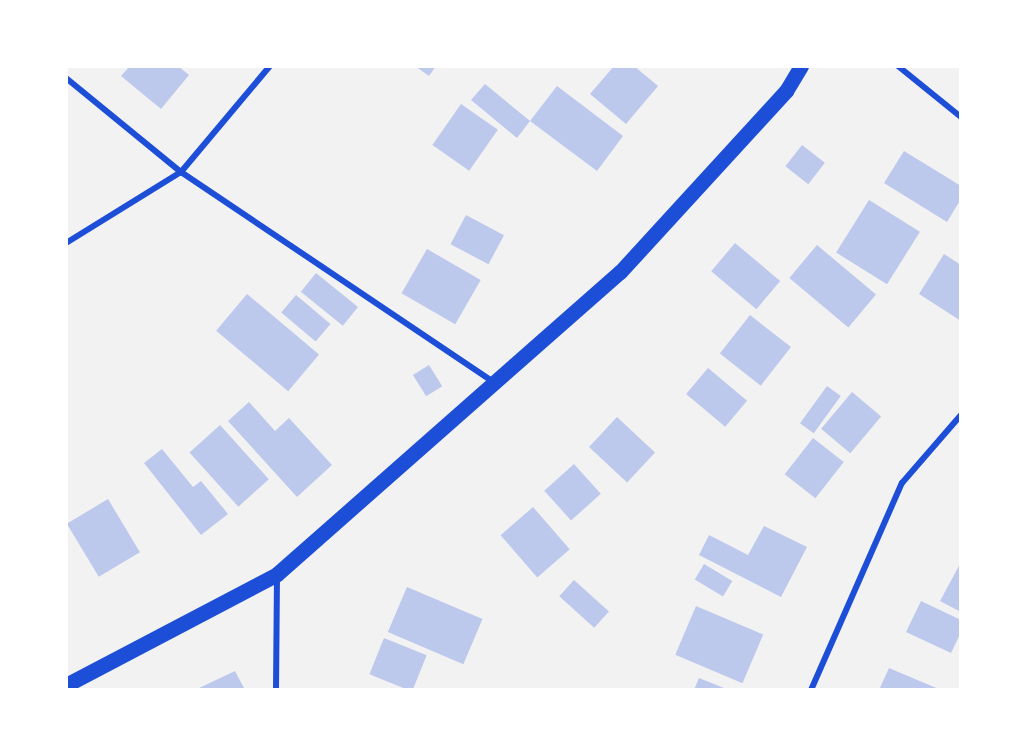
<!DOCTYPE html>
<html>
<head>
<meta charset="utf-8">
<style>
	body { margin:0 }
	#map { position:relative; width:1027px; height:756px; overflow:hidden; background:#f2f2f2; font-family:"PT Sans",sans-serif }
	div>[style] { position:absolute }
	.building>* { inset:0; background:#bdc9ec; transform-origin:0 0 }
	.minor>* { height:6px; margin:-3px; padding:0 3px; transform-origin:3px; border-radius:3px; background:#1d4ed8 }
	.primary>* { height:15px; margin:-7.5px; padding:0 7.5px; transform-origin:7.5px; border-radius:7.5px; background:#1d4ed8 }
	span { translate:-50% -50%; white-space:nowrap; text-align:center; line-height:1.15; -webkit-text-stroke:5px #fff; paint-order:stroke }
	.frame { position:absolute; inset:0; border:68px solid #fff; pointer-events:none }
</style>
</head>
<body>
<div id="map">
	<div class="building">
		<i style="clip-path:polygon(130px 66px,178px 66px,189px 75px,161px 109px,121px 76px)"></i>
		<i style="clip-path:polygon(415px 66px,436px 66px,429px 76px)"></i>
		<i style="clip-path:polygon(614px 66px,634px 66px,658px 86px,626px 124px,590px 94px)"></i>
		<i style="clip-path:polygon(485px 84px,530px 121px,557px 86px,623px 136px,597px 171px,530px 121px,517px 138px,471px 100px)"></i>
		<i style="left:461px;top:104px;width:45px;height:50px;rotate:35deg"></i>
		<i style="left:802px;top:145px;width:29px;height:27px;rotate:38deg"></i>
		<i style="clip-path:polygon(904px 151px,961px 186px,961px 199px,947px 222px,884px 183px)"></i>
		<i style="left:869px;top:200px;width:60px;height:62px;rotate:32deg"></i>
		<i style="left:466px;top:215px;width:43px;height:33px;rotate:28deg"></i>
		<i style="left:735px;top:243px;width:59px;height:37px;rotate:40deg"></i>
		<i style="left:817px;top:245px;width:77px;height:43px;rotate:40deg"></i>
		<i style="left:427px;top:249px;width:62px;height:51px;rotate:30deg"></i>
		<i style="clip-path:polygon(944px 254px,961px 265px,961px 321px,919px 294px)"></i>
		<i style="left:316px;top:273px;width:54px;height:24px;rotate:39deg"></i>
		<i style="left:247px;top:294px;width:94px;height:48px;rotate:40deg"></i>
		<i style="left:296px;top:295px;width:45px;height:23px;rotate:40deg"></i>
		<i style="left:750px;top:315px;width:52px;height:49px;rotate:38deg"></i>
		<i style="left:429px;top:365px;width:25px;height:19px;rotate:58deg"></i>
		<i style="left:708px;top:368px;width:51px;height:34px;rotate:40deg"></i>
		<i style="left:827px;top:386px;width:17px;height:46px;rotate:36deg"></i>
		<i style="left:852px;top:392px;width:38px;height:48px;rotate:40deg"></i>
		<i style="clip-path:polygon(249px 402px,275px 431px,289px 418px,332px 465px,297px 497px,228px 421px)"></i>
		<i style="left:617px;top:417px;width:52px;height:41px;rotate:43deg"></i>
		<i style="left:220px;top:425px;width:73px;height:41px;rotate:48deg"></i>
		<i style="left:813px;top:438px;width:39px;height:46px;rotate:38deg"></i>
		<i style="clip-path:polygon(162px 449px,193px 487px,201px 481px,228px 514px,201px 535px,144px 463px)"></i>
		<i style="left:574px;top:464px;width:40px;height:40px;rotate:48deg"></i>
		<i style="left:108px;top:499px;width:62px;height:48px;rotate:59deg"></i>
		<i style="left:533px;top:507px;width:56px;height:43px;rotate:49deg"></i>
		<i style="clip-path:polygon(764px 526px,807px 547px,781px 597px,699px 555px,709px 535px,748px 555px)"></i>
		<i style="clip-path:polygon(961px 562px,961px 612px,940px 601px)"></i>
		<i style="left:704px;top:564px;width:33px;height:18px;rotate:31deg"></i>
		<i style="left:574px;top:580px;width:47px;height:22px;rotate:42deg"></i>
		<i style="left:407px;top:587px;width:82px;height:49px;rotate:23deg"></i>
		<i style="clip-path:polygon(921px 601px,961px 620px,961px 632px,951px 653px,906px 632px)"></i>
		<i style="left:696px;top:606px;width:73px;height:53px;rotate:23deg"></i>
		<i style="left:384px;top:638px;width:46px;height:39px;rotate:22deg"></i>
		<i style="clip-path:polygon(889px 668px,941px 690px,879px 690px)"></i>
		<i style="clip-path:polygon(235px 671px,245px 690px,195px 690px)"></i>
		<i style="clip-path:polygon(699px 678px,729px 690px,694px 690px)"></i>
	</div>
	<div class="minor">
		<i style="left:898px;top:66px;width:81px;rotate:39deg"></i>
		<i style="left:66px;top:78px;width:149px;rotate:39.3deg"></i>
		<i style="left:181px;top:172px;width:376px;rotate:33.9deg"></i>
		<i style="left:66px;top:243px;width:135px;rotate:-31.7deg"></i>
		<i style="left:181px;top:172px;width:138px;rotate:-50deg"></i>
		<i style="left:276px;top:690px;width:113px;rotate:-89.5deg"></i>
		<i style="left:811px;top:690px;width:226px;rotate:-66.3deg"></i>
		<i style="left:902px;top:483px;width:90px;rotate:-49.1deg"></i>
	</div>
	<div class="primary">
		<i style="left:66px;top:685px;width:238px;rotate:-27.7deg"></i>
		<i style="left:277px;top:574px;width:457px;rotate:-41.4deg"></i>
		<i style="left:620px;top:272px;width:246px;rotate:-47.5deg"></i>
		<i style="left:786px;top:91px;width:29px;rotate:-59deg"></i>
	</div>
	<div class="frame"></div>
</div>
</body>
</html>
